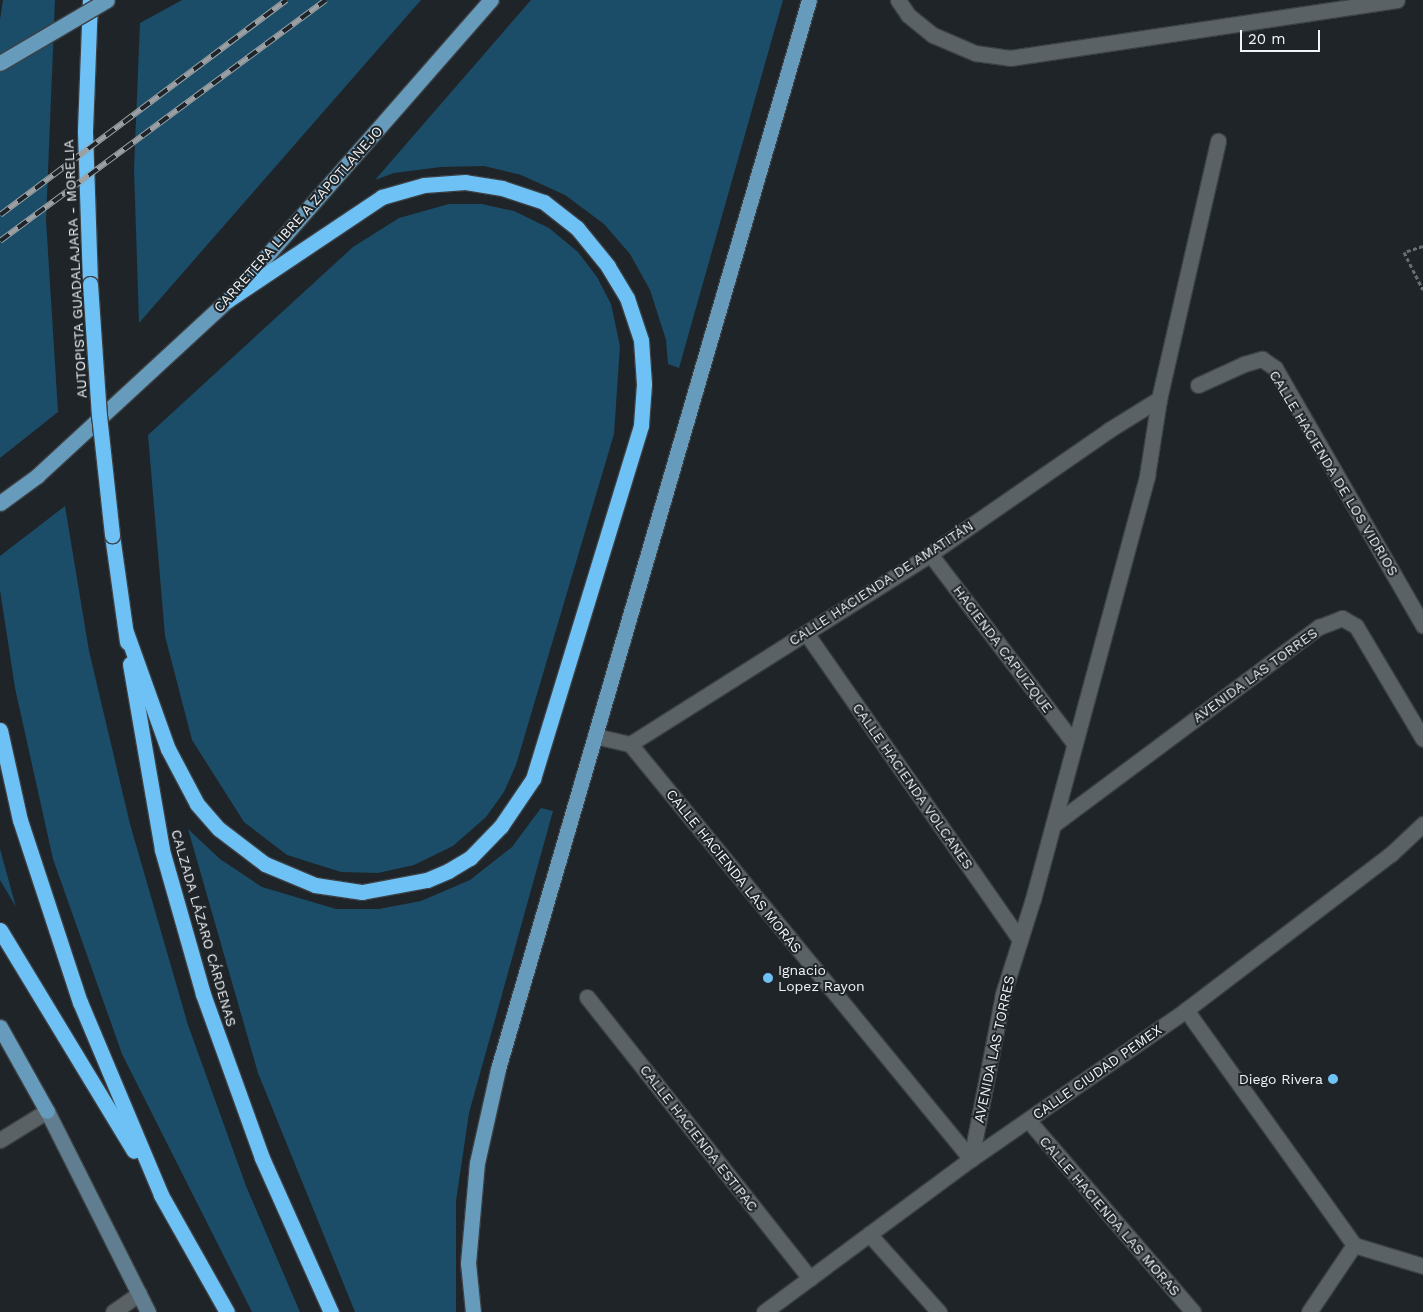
<!DOCTYPE html>
<html>
<head>
<meta charset="utf-8">
<style>
	body { margin:0 }
	#map { position:relative; width:1423px; height:1312px; overflow:hidden; background:#1f2428; font-family:"Work Sans",sans-serif }
	div>[style] { position:absolute }
	.green>* { inset:0; background:#1b4c68 }
	.path>* { height:3px; margin-top:-1.5px; transform-origin:0; background:repeating-linear-gradient(90deg,#686d71 0 4px,transparent 0 6.5px) }
	.roads { filter:drop-shadow(1px 0 #3c4044) drop-shadow(-1px 0 #3c4044) drop-shadow(0 1px #3c4044) drop-shadow(0 -1px #3c4044) }
	.lane>* { height:15px; margin:-7.5px; padding:0 7.5px; transform-origin:7.5px; border-radius:7.5px; background:#5b6266 }
	.street>* { height:15px; margin:-7.5px; padding:0 7.5px; transform-origin:7.5px; border-radius:7.5px; background:#5b6266 }
	.secondary>* { height:15px; margin:-7.5px; padding:0 7.5px; transform-origin:7.5px; border-radius:7.5px; background:#617e91 }
	.primary>* { height:15px; margin:-7.5px; padding:0 7.5px; transform-origin:7.5px; border-radius:7.5px; background:#669bbc }
	.highway>* { height:15px; margin:-7.5px; padding:0 7.5px; transform-origin:7.5px; border-radius:7.5px; background:#6ec1f5 }
	.rail>* { height:5.5px; margin-top:-2.75px; transform-origin:0; background:repeating-linear-gradient(90deg,#1f2428 0 11px,#9ca0a3 0 22px); box-sizing:border-box; border-block:1px solid #9ca0a3 }
	.bridges { filter:drop-shadow(1px 0 #3c4044) drop-shadow(-1px 0 #3c4044) drop-shadow(0 1px #3c4044) drop-shadow(0 -1px #3c4044) }
	.primary-bridge>* { height:15px; margin:-7.5px; padding:0 7.5px; transform-origin:7.5px; border-radius:7.5px; background:#669bbc }
	.highway-bridge>* { height:15px; margin:-7.5px; padding:0 7.5px; transform-origin:7.5px; border-radius:7.5px; background:#6ec1f5 }
	.dots>* { width:14px; height:14px; translate:-50% -50%; box-sizing:border-box; border:2px solid #1f2428; border-radius:50% }
	span { translate:-50% -50%; white-space:nowrap; text-align:center; line-height:1.15; -webkit-text-stroke:4px #1f2428; paint-order:stroke }
	.street-label { font-size:14px; color:#f0f4f7 }
	.poi-label { font-size:14px; color:#f0f4f7 }
	.left { translate:0 -50%; text-align:left }
	.right { translate:-100% -50%; text-align:right }
	.scale { position:absolute; left:1240px; top:30px; width:80px; height:22px; box-sizing:border-box; border:2px solid #f0f4f7; border-top:0; padding-left:6px; font-size:15px; line-height:18px; white-space:nowrap; color:#f0f4f7; -webkit-text-stroke:4px #1f2428; paint-order:stroke }
</style>
</head>
<body>
<div id="map">
	<div class="green">
		<i style="clip-path:polygon(3px 0,55px 0,46px 220px,58px 412px,0 458px,0 20px)"></i>
		<i style="clip-path:polygon(182px 0,421px 0,139px 323px,134px 169px,140px 23px)"></i>
		<i style="clip-path:polygon(531px 0,783px 0,679px 368px,668px 364px,666px 340px,650px 290px,630px 254px,604px 224px,565px 195px,521px 175px,484px 166px,441px 167px,394px 173px,375px 180px)"></i>
		<i style="clip-path:polygon(449px 204px,482px 204px,514px 211px,549px 228px,578px 252px,597px 277px,611px 304px,620px 346px,614px 434px,516px 765px,504px 792px,486px 817px,453px 846px,414px 865px,378px 873px,341px 872px,287px 855px,244px 822px,192px 740px,165px 636px,148px 435px,353px 247px,399px 218px)"></i>
		<i style="clip-path:polygon(65px 506px,89px 651px,130px 824px,188px 1025px,246px 1186px,300px 1312px,252px 1312px,122px 1054px,53px 859px,15px 688px,0 590px,0 556px)"></i>
		<i style="clip-path:polygon(541px 808px,553px 811px,469px 1113px,456px 1201px,456px 1312px,355px 1312px,258px 1073px,188px 829px,220px 859px,262px 887px,336px 909px,379px 909px,421px 901px,470px 880px,512px 847px)"></i>
		<i style="clip-path:polygon(0 849px,16px 907px,0 880px)"></i>
	</div>
	<div class="path">
		<i style="left:1423px;top:246px;width:20px;rotate:162deg"></i>
		<i style="left:1404px;top:252px;width:42px;rotate:63.4deg"></i>
	</div>
	<div class="roads">
		<div class="lane">
			<i style="left:898px;top:0;width:18px;rotate:56deg"></i>
			<i style="left:908px;top:15px;width:32px;rotate:39deg"></i>
			<i style="left:933px;top:35px;width:46px;rotate:23.2deg"></i>
			<i style="left:975px;top:53px;width:35px;rotate:8deg"></i>
			<i style="left:1010px;top:58px;width:391px;rotate:-8.5deg"></i>
			<i style="left:1159px;top:399px;width:265px;rotate:-77.1deg"></i>
		</div>
		<div class="street">
			<i style="left:1198px;top:385px;width:51px;rotate:-24.5deg"></i>
			<i style="left:1244px;top:364px;width:19px;rotate:-16deg"></i>
			<i style="left:1262px;top:359px;width:16px;rotate:35deg"></i>
			<i style="left:1275px;top:368px;width:297px;rotate:60.1deg"></i>
			<i style="left:930px;top:554px;width:239px;rotate:52.7deg"></i>
			<i style="left:806px;top:633px;width:374px;rotate:55.1deg"></i>
			<i style="left:595px;top:736px;width:36px;rotate:13deg"></i>
			<i style="left:630px;top:744px;width:355px;rotate:-32.3deg"></i>
			<i style="left:930px;top:554px;width:218px;rotate:-34.7deg"></i>
			<i style="left:1109px;top:430px;width:59px;rotate:-31.8deg"></i>
			<i style="left:630px;top:744px;width:537px;rotate:50.59deg"></i>
			<i style="left:1053px;top:825px;width:332px;rotate:-36.7deg"></i>
			<i style="left:1319px;top:627px;width:25px;rotate:-21deg"></i>
			<i style="left:1342px;top:618px;width:16px;rotate:30deg"></i>
			<i style="left:1356px;top:626px;width:131px;rotate:59.3deg"></i>
			<i style="left:587px;top:997px;width:359px;rotate:51.6deg"></i>
			<i style="left:1186px;top:1010px;width:289px;rotate:54.4deg"></i>
			<i style="left:1028px;top:1120px;width:253px;rotate:49.3deg"></i>
			<i style="left:0;top:1140px;width:55px;rotate:-31.7deg"></i>
			<i style="left:971px;top:1159px;width:168px;rotate:-79deg"></i>
			<i style="left:1003px;top:994px;width:100px;rotate:-72.5deg"></i>
			<i style="left:1033px;top:899px;width:438px;rotate:-74.9deg"></i>
			<i style="left:1147px;top:476px;width:78px;rotate:-81.1deg"></i>
			<i style="left:869px;top:1234px;width:105px;rotate:48.1deg"></i>
			<i style="left:1354px;top:1245px;width:72px;rotate:16.9deg"></i>
			<i style="left:113px;top:1312px;width:32px;rotate:-35deg"></i>
			<i style="left:764px;top:1312px;width:257px;rotate:-36.5deg"></i>
			<i style="left:971px;top:1159px;width:262px;rotate:-34.7deg"></i>
			<i style="left:1186px;top:1010px;width:258px;rotate:-37.3deg"></i>
			<i style="left:1391px;top:854px;width:44px;rotate:-43.2deg"></i>
			<i style="left:1309px;top:1312px;width:81px;rotate:-56.1deg"></i>
		</div>
		<div class="secondary">
			<i style="left:47px;top:1111px;width:225px;rotate:63.3deg"></i>
		</div>
		<div class="primary">
			<i style="left:0;top:503px;width:46px;rotate:-36.1deg"></i>
			<i style="left:37px;top:476px;width:260px;rotate:-42.7deg"></i>
			<i style="left:228px;top:300px;width:399px;rotate:-48.8deg"></i>
			<i style="left:0;top:1027px;width:96px;rotate:60.8deg"></i>
			<i style="left:473px;top:1312px;width:49px;rotate:-95.8deg"></i>
			<i style="left:468px;top:1263px;width:100px;rotate:-84.9deg"></i>
			<i style="left:477px;top:1163px;width:96px;rotate:-77.4deg"></i>
			<i style="left:498px;top:1069px;width:1113px;rotate:-73.78deg"></i>
		</div>
		<div class="highway">
			<i style="left:90px;top:0;width:132px;rotate:92.2deg"></i>
			<i style="left:85px;top:132px;width:152px;rotate:88.1deg"></i>
			<i style="left:112px;top:535px;width:108px;rotate:82deg"></i>
			<i style="left:126px;top:632px;width:124px;rotate:70.3deg"></i>
			<i style="left:168px;top:749px;width:62px;rotate:62.2deg"></i>
			<i style="left:197px;top:804px;width:33px;rotate:49deg"></i>
			<i style="left:219px;top:829px;width:58px;rotate:37.3deg"></i>
			<i style="left:265px;top:864px;width:54px;rotate:22.8deg"></i>
			<i style="left:315px;top:885px;width:48px;rotate:8.5deg"></i>
			<i style="left:362px;top:892px;width:66px;rotate:-10.5deg"></i>
			<i style="left:427px;top:880px;width:23px;rotate:-23deg"></i>
			<i style="left:448px;top:871px;width:26px;rotate:-31deg"></i>
			<i style="left:470px;top:858px;width:45px;rotate:-45.9deg"></i>
			<i style="left:501px;top:826px;width:57px;rotate:-55.8deg"></i>
			<i style="left:533px;top:779px;width:370px;rotate:-73deg"></i>
			<i style="left:641px;top:425px;width:41px;rotate:-85.8deg"></i>
			<i style="left:644px;top:384px;width:44px;rotate:-93.9deg"></i>
			<i style="left:641px;top:340px;width:44px;rotate:-108.4deg"></i>
			<i style="left:627px;top:298px;width:37px;rotate:-121deg"></i>
			<i style="left:608px;top:266px;width:49px;rotate:-129.2deg"></i>
			<i style="left:577px;top:228px;width:42px;rotate:-141.8deg"></i>
			<i style="left:544px;top:202px;width:44px;rotate:-161.6deg"></i>
			<i style="left:502px;top:188px;width:37px;rotate:-171deg"></i>
			<i style="left:465px;top:182px;width:41px;rotate:175.8deg"></i>
			<i style="left:424px;top:185px;width:44px;rotate:164.1deg"></i>
			<i style="left:382px;top:197px;width:185px;rotate:146.2deg"></i>
			<i style="left:130px;top:664px;width:189px;rotate:80.2deg"></i>
			<i style="left:162px;top:850px;width:150px;rotate:74.1deg"></i>
			<i style="left:203px;top:994px;width:174px;rotate:70.2deg"></i>
			<i style="left:262px;top:1158px;width:169px;rotate:65.9deg"></i>
			<i style="left:0;top:730px;width:92px;rotate:77.5deg"></i>
			<i style="left:20px;top:820px;width:192px;rotate:71.8deg"></i>
			<i style="left:80px;top:1002px;width:209px;rotate:67.2deg"></i>
			<i style="left:161px;top:1195px;width:134px;rotate:60.6deg"></i>
			<i style="left:0;top:930px;width:258px;rotate:58.8deg"></i>
		</div>
	</div>
	<div class="rail">
		<i style="left:0;top:215px;width:358px;rotate:-36.9deg"></i>
		<i style="left:0;top:241px;width:405px;rotate:-36.5deg"></i>
	</div>
	<div class="bridges">
		<div class="primary-bridge">
			<i style="left:0;top:63px;width:124px;rotate:-30.5deg"></i>
		</div>
		<div class="highway-bridge">
			<i style="left:90px;top:284px;width:131px;rotate:86.1deg"></i>
			<i style="left:99px;top:415px;width:121px;rotate:83.8deg"></i>
		</div>
	</div>
	<div class="dots">
		<i style="left:768px;top:978px;background:#70c2f4"></i>
		<i style="left:1333px;top:1079px;background:#70c2f4"></i>
	</div>
	<div class="street-label">
		<span style="left:298px;top:219px;rotate:-48deg">CARRETERA LIBRE A ZAPOTLANEJO</span>
		<span style="left:75px;top:269px;rotate:-93deg">AUTOPISTA GUADALAJARA - MORELIA</span>
		<span style="left:1334px;top:473px;rotate:59deg">CALLE HACIENDA DE LOS VIDRIOS</span>
		<span style="left:881px;top:583px;rotate:-33deg">CALLE HACIENDA DE AMATITÁN</span>
		<span style="left:1003px;top:649px;rotate:53deg">HACIENDA CAPUIZQUE</span>
		<span style="left:1255px;top:675px;rotate:-36deg">AVENIDA LAS TORRES</span>
		<span style="left:913px;top:786px;rotate:55deg">CALLE HACIENDA VOLCANES</span>
		<span style="left:734px;top:871px;rotate:51deg">CALLE HACIENDA LAS MORAS</span>
		<span style="left:204px;top:928px;rotate:74deg">CALZADA LÁZARO CÁRDENAS</span>
		<span style="left:994px;top:1049px;rotate:-78deg">AVENIDA LAS TORRES</span>
		<span style="left:1097px;top:1072px;rotate:-35deg">CALLE CIUDAD PEMEX</span>
		<span style="left:699px;top:1138px;rotate:52deg">CALLE HACIENDA ESTIPAC</span>
		<span style="left:1110px;top:1216px;rotate:49deg">CALLE HACIENDA LAS MORAS</span>
	</div>
	<div class="poi-label">
		<span class="left" style="left:778px;top:978px">Ignacio<br>Lopez Rayon</span>
		<span class="right" style="left:1323px;top:1079px">Diego Rivera</span>
	</div>
	<div class="scale">20 m</div>
</div>
</body>
</html>
